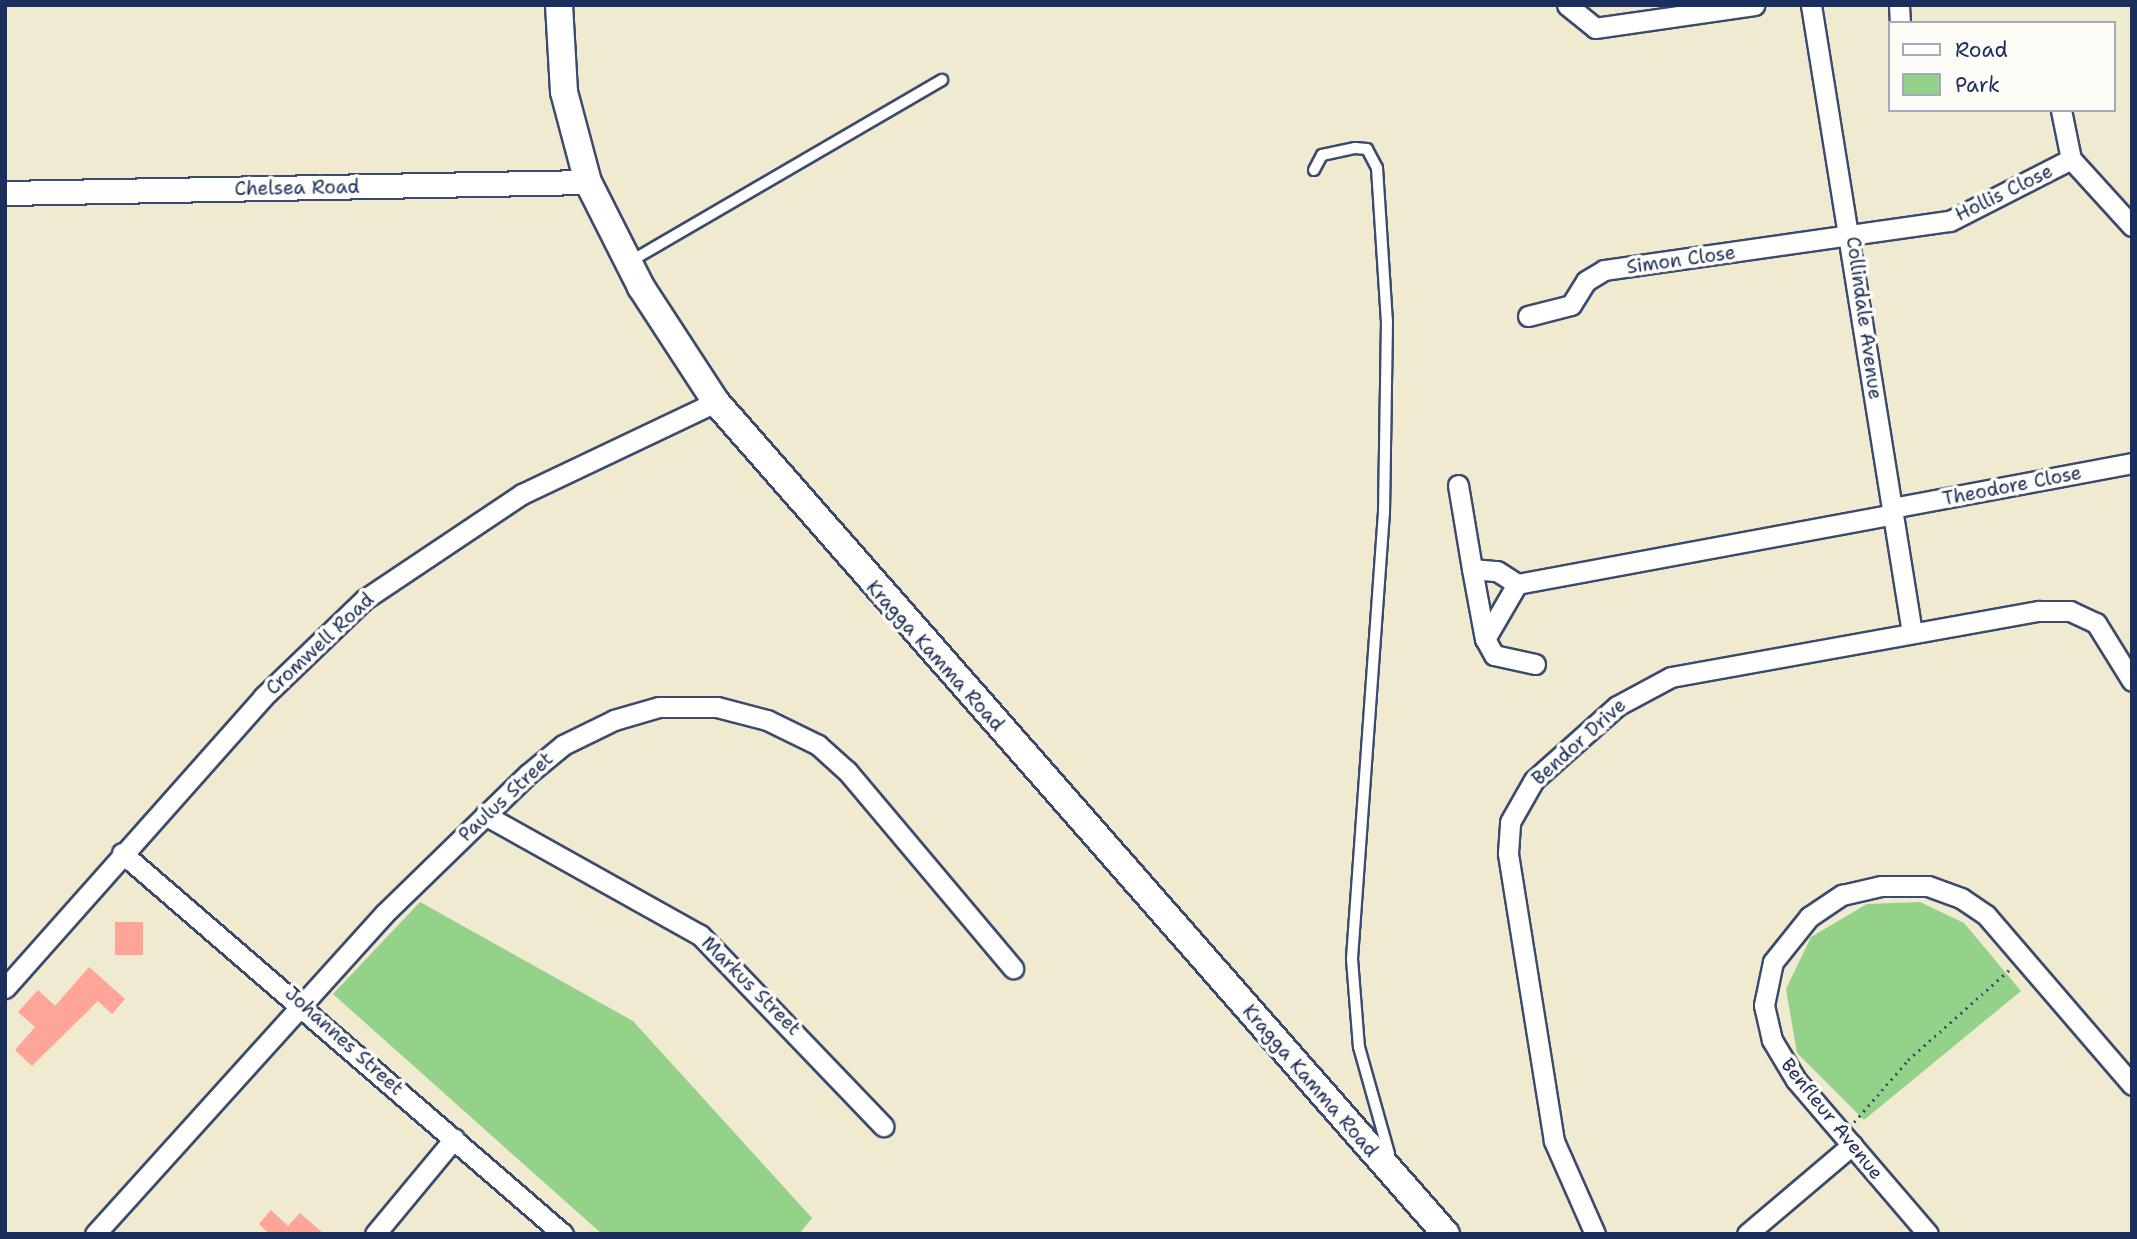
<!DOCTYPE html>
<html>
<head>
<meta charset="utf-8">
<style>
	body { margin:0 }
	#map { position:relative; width:2137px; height:1239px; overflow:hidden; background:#f0ead1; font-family:"Shantell Sans",sans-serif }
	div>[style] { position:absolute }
	.green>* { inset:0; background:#93d288 }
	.building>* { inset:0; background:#fea598; transform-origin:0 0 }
	.path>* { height:2.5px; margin-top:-1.25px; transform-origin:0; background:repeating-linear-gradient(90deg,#3b4b6f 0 2px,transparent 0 7px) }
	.roads { filter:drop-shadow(2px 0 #3b4b6f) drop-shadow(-2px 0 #3b4b6f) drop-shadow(0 2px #3b4b6f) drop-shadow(0 -2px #3b4b6f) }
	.service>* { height:10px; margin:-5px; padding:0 5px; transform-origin:5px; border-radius:5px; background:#fff }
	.minor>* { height:19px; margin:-9.5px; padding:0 9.5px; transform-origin:9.5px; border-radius:9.5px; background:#fff }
	.tertiary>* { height:23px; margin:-11.5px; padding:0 11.5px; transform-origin:11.5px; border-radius:11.5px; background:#fff }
	.secondary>* { height:26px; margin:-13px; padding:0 13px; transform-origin:13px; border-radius:13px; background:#fff }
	span { translate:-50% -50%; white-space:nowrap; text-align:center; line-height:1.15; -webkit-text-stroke:7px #fdfcf7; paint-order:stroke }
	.street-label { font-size:19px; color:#1b2f5e }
	.frame { position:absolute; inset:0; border:7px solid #1b2f5e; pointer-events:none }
	.legend { position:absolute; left:1888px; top:21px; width:228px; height:91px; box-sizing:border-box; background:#fdfcf7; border:2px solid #a3aaba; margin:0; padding:9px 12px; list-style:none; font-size:21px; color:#1b2f5e }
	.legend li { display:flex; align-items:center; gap:14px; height:35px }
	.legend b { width:35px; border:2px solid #a3aaba }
</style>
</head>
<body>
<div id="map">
	<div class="green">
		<i style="clip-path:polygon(420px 902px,633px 1021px,812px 1218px,799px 1234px,602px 1234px,333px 994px)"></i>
		<i style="clip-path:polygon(1920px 902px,1964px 923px,2021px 991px,1864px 1120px,1797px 1053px,1786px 989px,1811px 937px,1867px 904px)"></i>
	</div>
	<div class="building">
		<i style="left:115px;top:922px;width:28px;height:33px"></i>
		<i style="clip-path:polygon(89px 967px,125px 999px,112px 1014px,98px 1001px,32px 1066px,15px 1050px,35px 1027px,18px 1012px,38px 990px,55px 1006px)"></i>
		<i style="clip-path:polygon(271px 1210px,288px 1226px,300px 1213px,324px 1234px,269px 1234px,259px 1224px)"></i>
	</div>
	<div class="path">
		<i style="left:1854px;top:1122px;width:82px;rotate:-48.9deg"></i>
		<i style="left:1908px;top:1060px;width:135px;rotate:-41.7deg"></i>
	</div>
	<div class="roads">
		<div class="service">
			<i style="left:1314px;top:170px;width:17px;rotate:-62deg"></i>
			<i style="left:1322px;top:155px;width:34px;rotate:-12deg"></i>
			<i style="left:1355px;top:148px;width:12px;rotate:5deg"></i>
			<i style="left:1367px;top:149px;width:21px;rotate:62deg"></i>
			<i style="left:1377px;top:168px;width:153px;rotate:86.3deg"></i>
			<i style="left:1387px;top:321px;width:191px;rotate:90.9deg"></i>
			<i style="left:1384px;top:512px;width:448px;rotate:94.1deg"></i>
			<i style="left:1352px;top:959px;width:88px;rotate:85.5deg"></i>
			<i style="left:1359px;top:1047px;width:111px;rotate:74.3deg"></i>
			<i style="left:631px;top:261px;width:360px;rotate:-30.2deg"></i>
		</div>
		<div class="minor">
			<i style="left:1567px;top:5px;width:36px;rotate:39deg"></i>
			<i style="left:1595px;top:28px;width:161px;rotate:-8.2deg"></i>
			<i style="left:1811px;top:5px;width:636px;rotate:80.86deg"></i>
			<i style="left:1899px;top:5px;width:18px;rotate:87deg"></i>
			<i style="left:2061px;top:110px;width:50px;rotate:78.5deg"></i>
			<i style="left:2071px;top:159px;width:91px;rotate:47.7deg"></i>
			<i style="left:1528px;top:316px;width:44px;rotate:-14.3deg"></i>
			<i style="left:1571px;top:305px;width:28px;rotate:-58deg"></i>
			<i style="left:1586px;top:281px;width:21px;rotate:-31deg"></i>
			<i style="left:1604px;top:270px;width:349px;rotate:-8.1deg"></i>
			<i style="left:1950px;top:221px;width:136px;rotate:-27.1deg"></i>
			<i style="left:1458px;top:485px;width:85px;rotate:80.5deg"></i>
			<i style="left:1472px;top:569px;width:25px;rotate:5deg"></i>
			<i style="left:1497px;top:571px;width:24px;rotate:33deg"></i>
			<i style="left:1892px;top:508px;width:244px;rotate:-10.6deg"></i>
			<i style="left:1472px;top:569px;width:71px;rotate:79.5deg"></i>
			<i style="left:1535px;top:664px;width:42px;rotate:-167.6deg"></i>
			<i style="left:1494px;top:655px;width:18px;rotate:-119deg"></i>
			<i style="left:1485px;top:639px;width:64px;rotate:-59.8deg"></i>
			<i style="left:1517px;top:584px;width:382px;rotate:-10.5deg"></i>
			<i style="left:485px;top:815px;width:246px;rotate:29.2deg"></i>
			<i style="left:700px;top:935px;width:265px;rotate:46.2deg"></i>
			<i style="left:122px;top:853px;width:583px;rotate:40.83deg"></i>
			<i style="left:5px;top:988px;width:389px;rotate:-48.4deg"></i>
			<i style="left:263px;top:697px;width:141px;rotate:-43.9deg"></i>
			<i style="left:365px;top:599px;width:189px;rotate:-33.8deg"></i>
			<i style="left:522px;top:494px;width:215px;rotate:-25.4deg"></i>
			<i style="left:95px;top:1234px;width:431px;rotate:-47.9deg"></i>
			<i style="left:384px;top:914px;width:201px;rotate:-44.2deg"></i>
			<i style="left:528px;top:774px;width:45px;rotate:-39.6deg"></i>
			<i style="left:563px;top:745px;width:57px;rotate:-26.1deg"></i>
			<i style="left:614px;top:720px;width:47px;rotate:-16.1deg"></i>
			<i style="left:659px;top:707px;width:58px"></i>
			<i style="left:717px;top:707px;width:52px;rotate:14.6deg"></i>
			<i style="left:767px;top:720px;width:57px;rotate:26.1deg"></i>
			<i style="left:818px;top:745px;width:39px;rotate:42deg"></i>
			<i style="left:847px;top:771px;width:258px;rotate:49.9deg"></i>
			<i style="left:375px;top:1234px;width:124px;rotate:-50.3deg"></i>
			<i style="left:1595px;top:1234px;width:102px;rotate:-113.8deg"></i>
			<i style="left:1554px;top:1141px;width:292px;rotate:-99.1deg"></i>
			<i style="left:1508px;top:853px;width:31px;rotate:-86deg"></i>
			<i style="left:1510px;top:822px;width:48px;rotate:-60.3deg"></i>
			<i style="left:1534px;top:780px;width:111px;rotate:-41.7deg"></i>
			<i style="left:1617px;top:706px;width:61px;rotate:-28.2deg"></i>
			<i style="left:1671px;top:677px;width:374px;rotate:-10.2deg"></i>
			<i style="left:2039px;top:611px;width:31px"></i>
			<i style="left:2070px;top:611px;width:29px;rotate:25deg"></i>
			<i style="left:2096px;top:623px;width:68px;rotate:58.2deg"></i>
			<i style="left:1747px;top:1234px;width:138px;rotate:-40.3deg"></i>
			<i style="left:1928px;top:1234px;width:203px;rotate:-130.6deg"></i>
			<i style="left:1796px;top:1080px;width:47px;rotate:-121deg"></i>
			<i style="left:1772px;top:1040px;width:36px;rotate:-103deg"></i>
			<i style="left:1764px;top:1005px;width:44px;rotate:-78.2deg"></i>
			<i style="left:1773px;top:962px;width:58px;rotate:-51.3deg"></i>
			<i style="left:1809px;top:917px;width:40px;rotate:-34deg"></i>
			<i style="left:1842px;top:895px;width:40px;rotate:-13deg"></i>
			<i style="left:1881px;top:886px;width:47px"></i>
			<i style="left:1928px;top:886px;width:35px;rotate:20deg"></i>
			<i style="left:1961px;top:898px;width:30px;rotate:34deg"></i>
			<i style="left:1986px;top:915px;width:224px;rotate:49.3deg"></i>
		</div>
		<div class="tertiary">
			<i style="left:5px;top:193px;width:583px;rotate:-1.08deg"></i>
		</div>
		<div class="secondary">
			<i style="left:559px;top:5px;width:87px;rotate:86.7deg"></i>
			<i style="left:564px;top:92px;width:93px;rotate:75.1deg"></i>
			<i style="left:588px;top:182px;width:118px;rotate:63.2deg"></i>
			<i style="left:641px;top:287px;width:137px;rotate:56.9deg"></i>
			<i style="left:716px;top:402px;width:1107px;rotate:48.74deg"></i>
		</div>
	</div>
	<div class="street-label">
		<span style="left:297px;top:188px;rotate:-1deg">Chelsea Road</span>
		<span style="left:2004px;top:193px;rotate:-26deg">Hollis Close</span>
		<span style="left:1681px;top:260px;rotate:-8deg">Simon Close</span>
		<span style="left:1864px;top:318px;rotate:82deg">Collindale Avenue</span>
		<span style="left:2012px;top:486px;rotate:-11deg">Theodore Close</span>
		<span style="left:320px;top:644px;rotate:-43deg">Cromwell Road</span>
		<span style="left:935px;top:656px;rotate:48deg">Kragga Kamma Road</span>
		<span style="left:1579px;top:742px;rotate:-42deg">Bendor Drive</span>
		<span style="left:506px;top:797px;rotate:-43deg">Paulus Street</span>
		<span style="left:751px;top:986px;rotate:45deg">Markus Street</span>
		<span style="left:344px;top:1041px;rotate:42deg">Johannes Street</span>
		<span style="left:1310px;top:1081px;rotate:49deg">Kragga Kamma Road</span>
		<span style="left:1832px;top:1119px;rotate:51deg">Benfleur Avenue</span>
	</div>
	<div class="frame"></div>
	<ul class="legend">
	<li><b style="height:9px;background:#fff"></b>Road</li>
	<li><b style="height:19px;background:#93d288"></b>Park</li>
	</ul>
</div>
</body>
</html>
